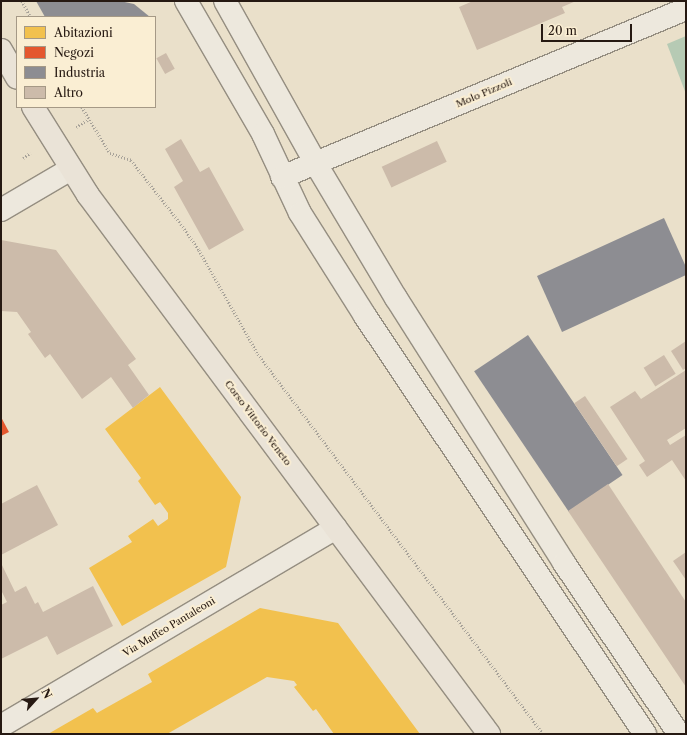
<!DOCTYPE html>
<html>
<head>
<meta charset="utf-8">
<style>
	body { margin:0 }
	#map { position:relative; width:687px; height:735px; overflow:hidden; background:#eae0ca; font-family:"Libre Caslon Text",serif }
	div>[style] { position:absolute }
	.water>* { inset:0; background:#b6cab4 }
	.homes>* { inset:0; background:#f2c14e }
	.shops>* { inset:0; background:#e4572e }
	.industry>* { inset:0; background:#8d8d92; transform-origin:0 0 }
	.building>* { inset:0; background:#cba; transform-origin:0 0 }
	.path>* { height:2.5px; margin-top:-1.25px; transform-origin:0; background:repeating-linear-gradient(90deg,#a7a299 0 1px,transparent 0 3px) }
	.roads { filter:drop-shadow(1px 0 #958e81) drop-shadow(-1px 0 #958e81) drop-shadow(0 1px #958e81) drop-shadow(0 -1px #958e81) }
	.minor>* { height:22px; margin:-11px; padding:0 11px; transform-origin:11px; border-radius:11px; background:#ede8dd }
	.major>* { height:22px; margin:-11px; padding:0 11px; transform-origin:11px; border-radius:11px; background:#eae3d7 }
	span { translate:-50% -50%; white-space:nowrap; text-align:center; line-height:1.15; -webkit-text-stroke:4px #faeed3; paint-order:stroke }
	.street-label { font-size:10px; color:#261912 }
	.frame { position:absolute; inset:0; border:2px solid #261912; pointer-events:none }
	.legend { position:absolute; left:16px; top:16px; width:140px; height:92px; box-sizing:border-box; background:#faeed3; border:1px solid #a59986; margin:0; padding:5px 7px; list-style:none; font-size:12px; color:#261912 }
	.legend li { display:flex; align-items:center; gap:8px; height:20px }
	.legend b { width:20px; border:1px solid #a59986 }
	.north { position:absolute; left:16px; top:679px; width:40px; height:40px; -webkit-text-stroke:3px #faeed3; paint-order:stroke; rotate:63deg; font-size:11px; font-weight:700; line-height:16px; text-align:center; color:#261912 }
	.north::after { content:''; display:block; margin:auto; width:14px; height:18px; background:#261912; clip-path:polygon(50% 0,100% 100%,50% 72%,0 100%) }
	.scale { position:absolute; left:541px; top:24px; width:91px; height:18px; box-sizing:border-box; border:2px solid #261912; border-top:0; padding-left:5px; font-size:12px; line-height:14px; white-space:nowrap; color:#261912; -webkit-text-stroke:3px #faeed3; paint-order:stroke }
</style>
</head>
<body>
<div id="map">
	<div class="water">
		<i style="clip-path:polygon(686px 36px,686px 94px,667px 44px)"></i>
	</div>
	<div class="homes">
		<i style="clip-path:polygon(160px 387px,241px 497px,226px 567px,122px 626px,89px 568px,132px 542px,128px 536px,153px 519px,158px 526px,168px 519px,168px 513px,160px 502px,155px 505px,138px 481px,141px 478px,105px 429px)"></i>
		<i style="clip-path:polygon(260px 608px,338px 623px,420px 734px,334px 734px,316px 709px,313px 711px,294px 687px,297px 685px,294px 681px,267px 677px,167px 734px,48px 734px,93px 708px,97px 713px,152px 682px,148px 674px)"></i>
	</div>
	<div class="shops">
		<i style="clip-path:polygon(1px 417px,9px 432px,1px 436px)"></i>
	</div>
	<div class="industry">
		<i style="clip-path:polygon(36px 1px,120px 1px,134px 4px,150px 17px,45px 17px)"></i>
		<i style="clip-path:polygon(664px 218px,686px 267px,686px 275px,562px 332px,537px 276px)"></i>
		<i style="left:528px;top:335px;width:169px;height:65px;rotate:56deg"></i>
	</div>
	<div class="building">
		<i style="clip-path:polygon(473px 1px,576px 1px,562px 7px,565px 13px,477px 50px,459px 7px)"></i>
		<i style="left:166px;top:53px;width:18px;height:11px;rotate:61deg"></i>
		<i style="clip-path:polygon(181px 139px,200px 172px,209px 167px,244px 230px,209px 250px,174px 187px,183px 181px,165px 149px)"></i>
		<i style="left:437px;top:141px;width:23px;height:61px;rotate:65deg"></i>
		<i style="clip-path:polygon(1px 240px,56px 250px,136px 359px,128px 365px,149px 395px,133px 408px,111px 377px,82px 399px,50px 354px,45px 358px,28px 334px,31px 332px,17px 312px,1px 311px)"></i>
		<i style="clip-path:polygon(686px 341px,686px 368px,683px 370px,671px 351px)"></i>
		<i style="left:664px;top:355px;width:22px;height:24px;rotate:58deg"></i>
		<i style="clip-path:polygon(686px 370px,686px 428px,667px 440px,670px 445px,686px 435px,686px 481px,672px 460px,647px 477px,639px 465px,645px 461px,610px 407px,635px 391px,641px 399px)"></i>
		<i style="left:585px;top:396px;width:76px;height:13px;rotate:56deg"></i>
		<i style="clip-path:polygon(608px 484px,686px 602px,686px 687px,568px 511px)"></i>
		<i style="clip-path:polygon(37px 485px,58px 525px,1px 555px,1px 504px)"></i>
		<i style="clip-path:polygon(686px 552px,686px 580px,673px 561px)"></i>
		<i style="clip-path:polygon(1px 563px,15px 592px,26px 586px,35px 604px,38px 602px,43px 612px,93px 586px,113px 626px,57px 655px,47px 636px,1px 659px,1px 605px,7px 602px,1px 590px)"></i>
	</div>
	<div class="path">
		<i style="left:22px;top:1px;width:18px;rotate:61deg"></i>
		<i style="left:82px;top:107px;width:54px;rotate:58.7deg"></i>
		<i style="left:110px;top:153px;width:22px;rotate:18deg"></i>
		<i style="left:131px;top:160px;width:81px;rotate:52deg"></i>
		<i style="left:181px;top:224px;width:32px;rotate:55deg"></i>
		<i style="left:199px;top:250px;width:120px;rotate:60.4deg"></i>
		<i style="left:258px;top:354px;width:475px;rotate:53.1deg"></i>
		<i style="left:76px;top:127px;width:15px;rotate:-32deg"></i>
		<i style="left:23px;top:158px;width:9px;rotate:-36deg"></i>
	</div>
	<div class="roads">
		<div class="minor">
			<i style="left:186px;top:1px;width:154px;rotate:59.9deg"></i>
			<i style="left:263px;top:134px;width:87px;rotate:64.9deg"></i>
			<i style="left:300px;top:213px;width:122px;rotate:57.7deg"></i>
			<i style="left:365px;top:316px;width:503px;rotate:56.18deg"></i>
			<i style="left:225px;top:1px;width:187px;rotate:60.8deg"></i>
			<i style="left:316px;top:164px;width:156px;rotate:59.2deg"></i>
			<i style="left:396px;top:298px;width:314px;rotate:57.6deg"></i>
			<i style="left:564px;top:563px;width:206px;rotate:56.1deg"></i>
			<i style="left:282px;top:177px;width:438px;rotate:-22.6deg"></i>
			<i style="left:1px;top:210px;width:81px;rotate:-30.4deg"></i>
			<i style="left:1px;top:726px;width:389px;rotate:-30.6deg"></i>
		</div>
		<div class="major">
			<i style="left:1px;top:50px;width:32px;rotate:60deg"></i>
			<i style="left:33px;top:107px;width:104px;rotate:58deg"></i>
			<i style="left:88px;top:195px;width:672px;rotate:53.35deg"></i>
		</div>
	</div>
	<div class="street-label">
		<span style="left:484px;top:93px;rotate:-23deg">Molo Pizzoli</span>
		<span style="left:258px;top:423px;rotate:53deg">Corso Vittorio Veneto</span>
		<span style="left:169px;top:627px;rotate:-31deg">Via Maffeo Pantaleoni</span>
	</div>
	<div class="frame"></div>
	<ul class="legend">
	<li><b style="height:11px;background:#f2c14e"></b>Abitazioni</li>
	<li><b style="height:11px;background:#e4572e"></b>Negozi</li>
	<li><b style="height:11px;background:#8d8d92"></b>Industria</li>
	<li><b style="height:11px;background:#cba"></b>Altro</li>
	</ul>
	<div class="north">N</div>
	<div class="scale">20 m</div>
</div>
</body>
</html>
